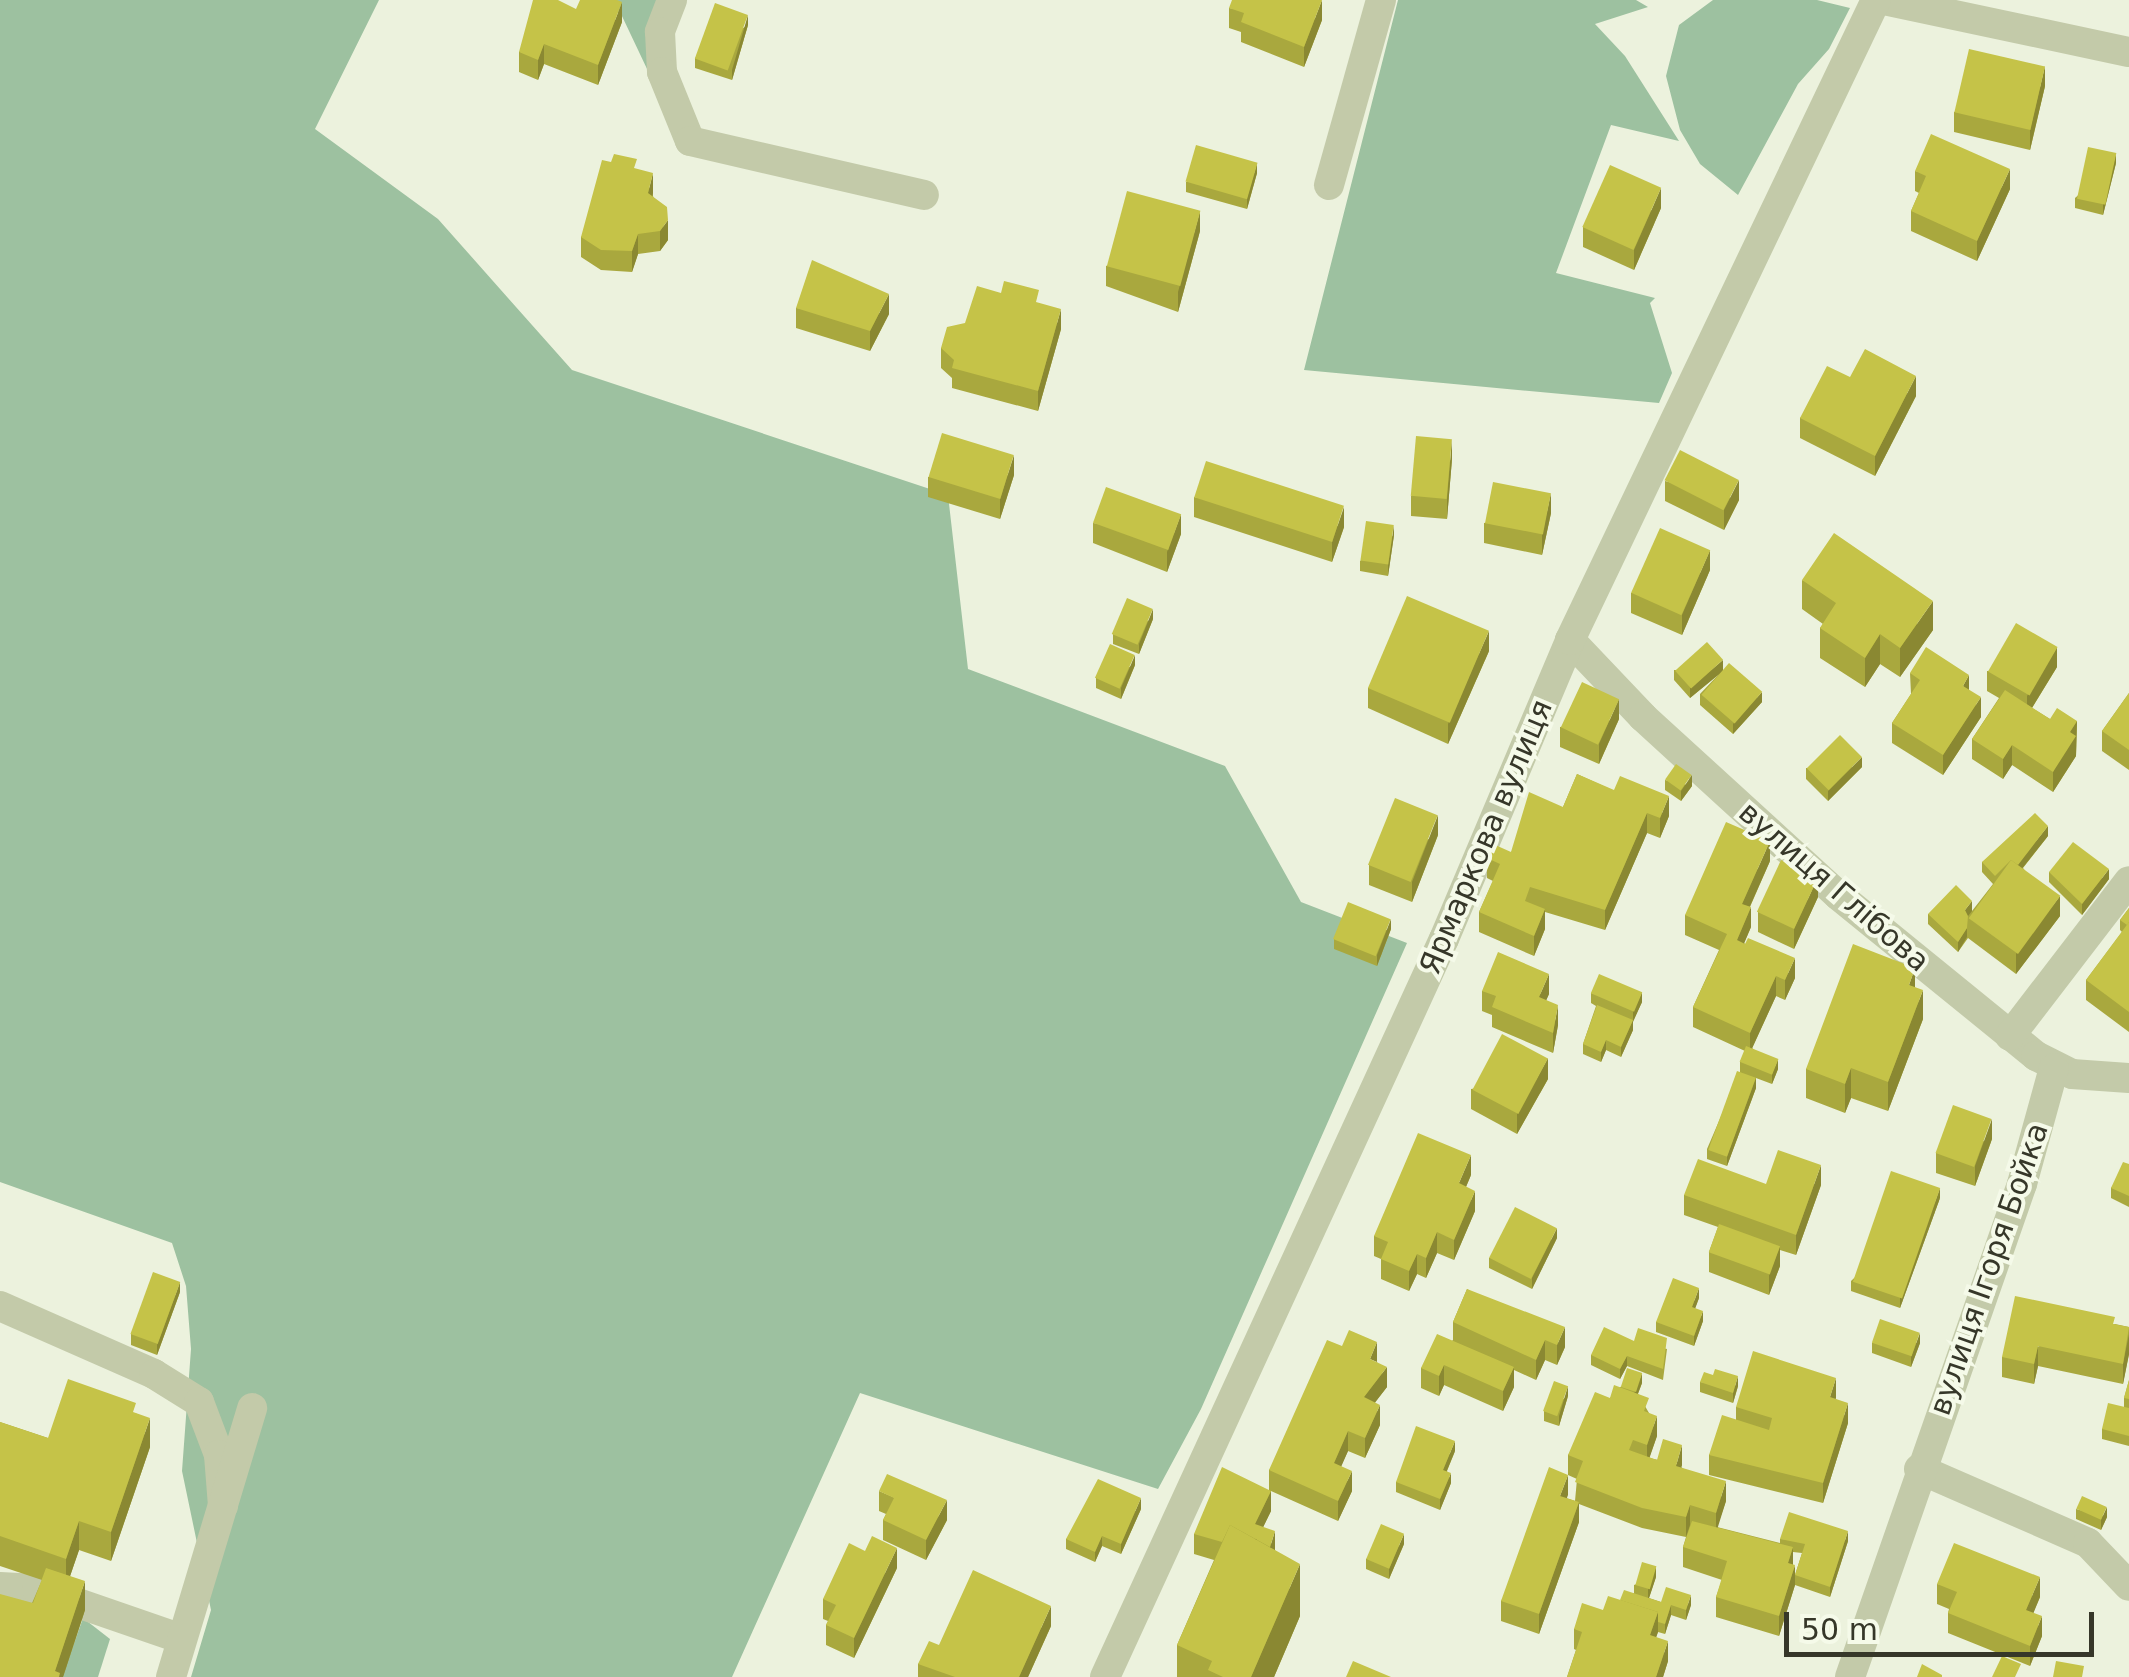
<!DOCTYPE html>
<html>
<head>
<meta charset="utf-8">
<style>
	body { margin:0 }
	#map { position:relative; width:2129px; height:1677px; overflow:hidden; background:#ecf2dd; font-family:"DejaVu Sans",sans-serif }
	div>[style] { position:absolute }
	.green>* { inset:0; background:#9dc1a0 }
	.minor>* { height:30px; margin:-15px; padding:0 15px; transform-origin:15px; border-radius:15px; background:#c3caa9 }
	.wall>* { inset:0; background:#a9a83e }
	.shaded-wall>* { inset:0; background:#8a8832 }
	.building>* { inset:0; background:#c5c348; transform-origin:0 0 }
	span { translate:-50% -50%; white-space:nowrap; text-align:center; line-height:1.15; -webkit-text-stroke:8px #f5fae9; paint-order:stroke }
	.street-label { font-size:30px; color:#363729 }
	.scale { position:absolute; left:1784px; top:1612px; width:310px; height:45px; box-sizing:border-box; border:5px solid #363729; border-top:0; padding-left:12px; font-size:30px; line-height:35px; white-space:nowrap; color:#363729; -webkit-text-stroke:8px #f5fae9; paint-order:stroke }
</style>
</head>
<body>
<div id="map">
	<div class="green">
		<i style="clip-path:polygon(0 0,379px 0,315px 129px,438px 219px,572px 370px,948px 495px,968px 669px,1225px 766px,1301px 902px,1407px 943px,1201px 1409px,1158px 1489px,860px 1393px,732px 1677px,191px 1677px,211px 1610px,182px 1471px,191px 1349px,186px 1286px,172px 1243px,0 1182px)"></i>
		<i style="clip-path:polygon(600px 0,664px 0,648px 71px,621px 14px)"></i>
		<i style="clip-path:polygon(1398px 0,1636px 0,1648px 7px,1595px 24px,1625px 56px,1679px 141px,1611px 125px,1556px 273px,1655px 298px,1650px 303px,1672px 373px,1659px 403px,1304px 370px)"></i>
		<i style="clip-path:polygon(1713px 0,1817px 0,1850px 8px,1829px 49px,1798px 84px,1738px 195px,1700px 164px,1680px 130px,1666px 76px,1679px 25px)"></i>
		<i style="clip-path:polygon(83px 1618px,110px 1639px,98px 1677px,62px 1677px)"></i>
	</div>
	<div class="minor">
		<i style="left:672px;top:0;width:34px;rotate:111deg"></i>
		<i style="left:660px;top:32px;width:40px;rotate:87.1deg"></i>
		<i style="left:662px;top:72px;width:74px;rotate:67.9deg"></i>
		<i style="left:690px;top:141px;width:240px;rotate:13deg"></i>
		<i style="left:1884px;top:0;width:250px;rotate:12deg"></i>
		<i style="left:1329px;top:185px;width:192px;rotate:-74.3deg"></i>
		<i style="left:1570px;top:640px;width:106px;rotate:46.5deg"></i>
		<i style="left:1643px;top:717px;width:264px;rotate:42.4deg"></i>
		<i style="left:1838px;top:895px;width:255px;rotate:39.1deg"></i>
		<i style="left:2036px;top:1056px;width:40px;rotate:26.6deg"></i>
		<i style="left:2072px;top:1074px;width:57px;rotate:4deg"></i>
		<i style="left:2010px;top:1036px;width:195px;rotate:-52.5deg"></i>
		<i style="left:0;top:1306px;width:168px;rotate:23.8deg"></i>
		<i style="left:154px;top:1374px;width:53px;rotate:31.9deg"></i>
		<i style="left:199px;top:1402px;width:57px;rotate:69.3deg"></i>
		<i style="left:219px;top:1455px;width:51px;rotate:85.5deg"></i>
		<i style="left:1919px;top:1469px;width:184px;rotate:23.6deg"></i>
		<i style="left:2088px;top:1543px;width:59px;rotate:46.4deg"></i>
		<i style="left:0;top:1587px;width:37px;rotate:3deg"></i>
		<i style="left:37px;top:1589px;width:153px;rotate:19deg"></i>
		<i style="left:171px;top:1677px;width:281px;rotate:-73.2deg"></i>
		<i style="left:1105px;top:1677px;width:812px;rotate:-65.33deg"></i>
		<i style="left:1444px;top:939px;width:324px;rotate:-67.1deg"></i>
		<i style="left:1570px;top:640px;width:709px;rotate:-64.45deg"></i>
		<i style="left:1850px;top:1677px;width:522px;rotate:-70.77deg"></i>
		<i style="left:2022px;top:1184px;width:120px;rotate:-74.6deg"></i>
	</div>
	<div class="wall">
		<i style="clip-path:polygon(1229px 8px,1322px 20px,1304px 67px,1241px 42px,1241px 32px,1229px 28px)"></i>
		<i style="clip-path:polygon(576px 9px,622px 22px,598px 85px,544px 64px,538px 80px,519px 72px,519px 52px)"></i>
		<i style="clip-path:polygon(748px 25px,732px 80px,695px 68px,695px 58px)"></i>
		<i style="clip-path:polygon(2045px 86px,2030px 150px,1954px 132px,1954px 112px)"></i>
		<i style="clip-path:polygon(2116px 163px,2103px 215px,2075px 208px,2075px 198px)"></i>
		<i style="clip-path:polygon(637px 169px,653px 193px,653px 196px,668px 240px,660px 251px,638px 254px,632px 272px,601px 270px,581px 257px,581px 237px)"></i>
		<i style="clip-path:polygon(1915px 171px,2010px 189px,1977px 261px,1911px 231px,1911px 211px,1919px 193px,1915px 191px)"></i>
		<i style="clip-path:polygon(1257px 173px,1247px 209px,1186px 192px,1186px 182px)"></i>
		<i style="clip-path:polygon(1661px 208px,1634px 270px,1583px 247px,1583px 227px)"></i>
		<i style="clip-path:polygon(1200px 231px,1178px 312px,1106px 286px,1106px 266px)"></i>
		<i style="clip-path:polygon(1039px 303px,1061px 329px,1038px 411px,952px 388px,952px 378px,941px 368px,941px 348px)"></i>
		<i style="clip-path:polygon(796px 308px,889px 314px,870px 351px,796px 328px)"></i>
		<i style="clip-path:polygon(1850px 377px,1916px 396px,1875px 476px,1800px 438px,1800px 418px)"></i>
		<i style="clip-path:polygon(1452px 459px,1447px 519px,1411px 516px,1411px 496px)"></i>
		<i style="clip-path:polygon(1014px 475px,1000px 519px,928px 497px,928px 477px)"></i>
		<i style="clip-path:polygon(1665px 481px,1739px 500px,1724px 530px,1665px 501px)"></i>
		<i style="clip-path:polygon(1194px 497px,1344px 527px,1332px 562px,1194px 517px)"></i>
		<i style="clip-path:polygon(1551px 513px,1542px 555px,1484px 543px,1484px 523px)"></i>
		<i style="clip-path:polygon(1093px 523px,1181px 534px,1167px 572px,1093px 543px)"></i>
		<i style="clip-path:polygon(1394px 535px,1388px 576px,1360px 571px,1360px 561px)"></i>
		<i style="clip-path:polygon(1710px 570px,1682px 635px,1631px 613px,1631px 593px)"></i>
		<i style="clip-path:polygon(1802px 580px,1933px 630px,1900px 677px,1880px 664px,1865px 687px,1820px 658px,1820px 628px,1823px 624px,1802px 609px)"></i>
		<i style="clip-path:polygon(1153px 619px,1139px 654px,1113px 644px,1113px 634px)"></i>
		<i style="clip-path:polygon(1489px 651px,1448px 744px,1368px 708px,1368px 688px)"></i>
		<i style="clip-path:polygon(1135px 665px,1121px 699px,1096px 688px,1096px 678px)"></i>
		<i style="clip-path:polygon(2057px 667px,2032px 708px,2050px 719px,2077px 721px,2076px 756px,2053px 792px,2012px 765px,2003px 779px,1972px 759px,1972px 739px,1999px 698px,1987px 691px,1987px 671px)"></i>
		<i style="clip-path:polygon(1674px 670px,1723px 670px,1762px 702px,1733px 734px,1700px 705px,1700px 694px,1719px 674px,1690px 698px,1674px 680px)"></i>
		<i style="clip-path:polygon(1910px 673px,1969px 690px,1981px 717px,1943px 775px,1892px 743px,1892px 723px,1911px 694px)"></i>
		<i style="clip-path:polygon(2129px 693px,2129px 770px,2102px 751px,2102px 731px)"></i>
		<i style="clip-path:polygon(1619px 719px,1599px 764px,1560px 747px,1560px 727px)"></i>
		<i style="clip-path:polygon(1862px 767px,1828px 801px,1806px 779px,1806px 768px)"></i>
		<i style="clip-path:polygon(1577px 774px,1669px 816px,1660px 838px,1647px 833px,1605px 930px,1545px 912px,1545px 929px,1534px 956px,1479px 932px,1479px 912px,1493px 881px,1487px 878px,1487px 858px,1511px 852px,1563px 807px)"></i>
		<i style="clip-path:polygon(1665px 780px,1692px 786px,1681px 801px,1665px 790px)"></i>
		<i style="clip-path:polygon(1438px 835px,1412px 902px,1369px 885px,1369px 865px)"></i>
		<i style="clip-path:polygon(2048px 836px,2023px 868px,2060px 916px,2016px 974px,1968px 938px,1958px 952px,1928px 924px,1928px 914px,1972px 911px,1993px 884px,1982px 872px,1982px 862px)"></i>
		<i style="clip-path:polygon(1770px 861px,1750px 907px,1751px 927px,1744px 943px,1795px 978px,1785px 1000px,1776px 996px,1752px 1048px,1778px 1069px,1772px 1084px,1756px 1078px,1756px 1088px,1727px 1166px,1707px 1159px,1707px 1149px,1740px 1072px,1740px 1062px,1745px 1051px,1693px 1027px,1693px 1007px,1719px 950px,1685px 935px,1685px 915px)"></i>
		<i style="clip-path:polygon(2049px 872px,2109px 879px,2082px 915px,2049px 882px)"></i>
		<i style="clip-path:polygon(1818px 897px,1794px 949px,1758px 932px,1758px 912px)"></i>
		<i style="clip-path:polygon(2129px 908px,2129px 1032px,2086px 1000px,2086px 980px,2122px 932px,2120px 930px,2120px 920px)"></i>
		<i style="clip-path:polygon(1391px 929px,1377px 966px,1334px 949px,1334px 939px)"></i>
		<i style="clip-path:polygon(1915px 987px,1923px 1019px,1888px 1111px,1851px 1098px,1845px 1113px,1806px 1098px,1806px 1069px)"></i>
		<i style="clip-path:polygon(1482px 991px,1549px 994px,1546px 1000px,1558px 1025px,1553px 1053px,1492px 1027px,1492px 1015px,1482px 1011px)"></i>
		<i style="clip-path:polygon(1591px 993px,1642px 1002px,1633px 1021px,1633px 1030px,1621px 1057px,1606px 1050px,1601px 1062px,1583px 1054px,1583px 1044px,1596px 1006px,1591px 1003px)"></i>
		<i style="clip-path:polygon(1548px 1079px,1517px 1134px,1471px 1109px,1471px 1089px)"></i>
		<i style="clip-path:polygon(1992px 1139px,1975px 1186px,1936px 1173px,1936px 1153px)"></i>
		<i style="clip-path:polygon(2129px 1164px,2129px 1207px,2111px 1198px,2111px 1188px)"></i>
		<i style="clip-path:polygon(1471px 1175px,1466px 1187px,1475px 1211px,1454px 1260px,1437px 1253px,1426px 1278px,1417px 1274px,1409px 1291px,1381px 1279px,1381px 1259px,1374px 1256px,1374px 1236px)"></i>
		<i style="clip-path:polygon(1766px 1184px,1821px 1185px,1796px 1255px,1780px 1250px,1780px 1266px,1769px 1295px,1709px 1272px,1709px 1252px,1718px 1227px,1684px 1215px,1684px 1195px)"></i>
		<i style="clip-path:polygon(1940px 1198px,1900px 1308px,1851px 1291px,1851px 1281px)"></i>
		<i style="clip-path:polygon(1557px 1238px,1532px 1289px,1489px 1268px,1489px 1258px)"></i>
		<i style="clip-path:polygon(1467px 1289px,1565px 1347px,1557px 1365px,1545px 1360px,1536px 1380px,1514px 1370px,1514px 1387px,1503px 1411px,1444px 1385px,1439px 1396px,1421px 1388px,1421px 1368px,1453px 1340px,1453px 1322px)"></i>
		<i style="clip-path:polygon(180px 1292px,157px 1355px,131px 1345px,131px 1334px)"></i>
		<i style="clip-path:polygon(1699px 1298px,1695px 1308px,1703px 1321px,1694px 1346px,1656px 1332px,1656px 1322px)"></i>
		<i style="clip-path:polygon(2115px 1324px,2129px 1327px,2129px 1354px,2123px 1384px,2038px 1366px,2034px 1384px,2002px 1377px,2002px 1357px)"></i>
		<i style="clip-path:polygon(1634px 1341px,1667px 1349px,1663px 1380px,1627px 1366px,1620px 1379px,1591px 1365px,1591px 1355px)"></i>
		<i style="clip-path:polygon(1872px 1343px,1920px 1343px,1911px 1367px,1872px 1353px)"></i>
		<i style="clip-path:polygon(1377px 1362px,1387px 1387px,1375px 1402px,1380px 1425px,1365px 1458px,1348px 1451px,1341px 1466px,1352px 1491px,1338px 1521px,1271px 1491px,1271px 1511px,1263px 1527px,1275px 1550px,1300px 1616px,1274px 1677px,1177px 1677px,1177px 1645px,1214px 1560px,1194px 1554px,1194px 1534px,1269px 1490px,1269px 1470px)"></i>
		<i style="clip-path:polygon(2129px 1380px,2129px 1446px,2102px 1439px,2102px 1429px,2124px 1407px,2124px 1398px)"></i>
		<i style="clip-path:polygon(1700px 1382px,1738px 1386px,1733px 1403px,1700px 1392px)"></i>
		<i style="clip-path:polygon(evenodd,1642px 1383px,1638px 1394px,1649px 1413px,1657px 1436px,1649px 1458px,1682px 1465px,1681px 1467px,1726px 1501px,1717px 1527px,1780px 1543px,1780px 1539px,1848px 1541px,1830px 1597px,1795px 1585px,1779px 1636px,1716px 1617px,1716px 1597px,1722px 1580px,1683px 1567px,1683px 1547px,1686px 1537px,1642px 1528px,1579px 1504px,1579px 1522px,1539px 1634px,1501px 1621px,1501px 1601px,1568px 1495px,1566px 1498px,1575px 1501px,1577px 1479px,1568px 1475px,1568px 1455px,1610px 1398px,1620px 1387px,1642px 1383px,1793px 1552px,1802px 1553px,1795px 1575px,1793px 1565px,1793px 1552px)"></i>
		<i style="clip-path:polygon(1568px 1396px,1559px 1426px,1544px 1421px,1544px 1411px)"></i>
		<i style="clip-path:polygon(1836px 1399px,1848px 1423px,1823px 1503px,1709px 1475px,1709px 1455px,1736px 1420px,1736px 1407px)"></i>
		<i style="clip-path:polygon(136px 1413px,150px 1447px,111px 1561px,79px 1550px,70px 1576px,85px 1610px,63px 1677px,0 1677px,42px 1580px,0 1566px,0 1422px,48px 1438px)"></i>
		<i style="clip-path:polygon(1455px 1451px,1447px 1471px,1451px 1483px,1440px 1510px,1396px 1492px,1396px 1482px)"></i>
		<i style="clip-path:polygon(879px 1491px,947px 1520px,926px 1560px,883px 1540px,883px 1520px,886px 1514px,879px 1511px)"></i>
		<i style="clip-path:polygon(1141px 1509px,1121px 1554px,1102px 1546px,1095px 1562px,1066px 1549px,1066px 1539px)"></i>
		<i style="clip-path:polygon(2076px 1509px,2107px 1517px,2101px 1530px,2076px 1519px)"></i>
		<i style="clip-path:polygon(1404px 1544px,1389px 1579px,1366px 1569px,1366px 1559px)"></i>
		<i style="clip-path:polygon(897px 1568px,854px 1658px,826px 1645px,826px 1625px,828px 1621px,823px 1619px,823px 1599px)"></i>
		<i style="clip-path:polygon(1656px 1577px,1649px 1598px,1661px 1602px,1691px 1605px,1686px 1620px,1671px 1615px,1665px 1634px,1658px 1632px,1656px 1637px,1668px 1661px,1663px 1677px,1567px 1677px,1576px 1650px,1574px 1649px,1574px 1629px,1603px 1610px,1634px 1593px,1634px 1585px)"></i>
		<i style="clip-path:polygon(1937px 1584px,2040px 1597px,2033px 1613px,2042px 1636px,2030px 1666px,1948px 1633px,1948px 1613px,1949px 1609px,1937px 1604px)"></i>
		<i style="clip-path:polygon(1051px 1626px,1028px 1677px,918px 1677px,918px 1664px,939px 1645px)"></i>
	</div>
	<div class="shaded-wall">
		<i style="clip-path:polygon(1322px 0,1322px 20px,1304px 67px,1304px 47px)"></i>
		<i style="clip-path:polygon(622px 2px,622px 22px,598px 85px,598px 65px)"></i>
		<i style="clip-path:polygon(748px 15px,748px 25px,732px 80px,732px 70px)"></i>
		<i style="clip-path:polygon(544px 44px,544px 64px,538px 80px,538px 60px)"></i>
		<i style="clip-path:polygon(2045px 66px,2045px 86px,2030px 150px,2030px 130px)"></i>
		<i style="clip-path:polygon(2116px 153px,2116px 163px,2103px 215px,2103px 205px)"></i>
		<i style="clip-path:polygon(1257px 163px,1257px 173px,1247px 209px,1247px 198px)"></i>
		<i style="clip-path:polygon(2010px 169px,2010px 189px,1977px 261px,1977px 241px)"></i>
		<i style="clip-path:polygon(653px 173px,653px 193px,648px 213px,648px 193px)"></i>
		<i style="clip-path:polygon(1661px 188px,1661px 208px,1634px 270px,1634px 250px)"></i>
		<i style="clip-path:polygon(1200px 211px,1200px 231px,1178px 312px,1178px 292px)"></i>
		<i style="clip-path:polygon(668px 220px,668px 240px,660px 251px,660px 231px)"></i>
		<i style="clip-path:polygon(638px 234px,638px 254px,632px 272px,632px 251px)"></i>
		<i style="clip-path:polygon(889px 294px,889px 314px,870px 351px,870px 331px)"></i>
		<i style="clip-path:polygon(1061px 309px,1061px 329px,1038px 411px,1038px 391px)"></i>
		<i style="clip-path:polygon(1916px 376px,1916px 396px,1875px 476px,1875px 456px)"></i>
		<i style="clip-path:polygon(1452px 439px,1452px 459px,1447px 519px,1447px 499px)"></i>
		<i style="clip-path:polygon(1014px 455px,1014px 475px,1000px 519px,1000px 499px)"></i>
		<i style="clip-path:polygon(1739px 480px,1739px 500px,1724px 530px,1724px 510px)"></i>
		<i style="clip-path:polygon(1551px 493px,1551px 513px,1542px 555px,1542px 535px)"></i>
		<i style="clip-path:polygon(1344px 507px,1344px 527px,1332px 562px,1332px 542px)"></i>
		<i style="clip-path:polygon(1181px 514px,1181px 534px,1167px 572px,1167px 552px)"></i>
		<i style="clip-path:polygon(1394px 525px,1394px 535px,1388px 576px,1388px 566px)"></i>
		<i style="clip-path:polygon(1710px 550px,1710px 570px,1682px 635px,1682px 615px)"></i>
		<i style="clip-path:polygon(1933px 601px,1933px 630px,1900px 677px,1900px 648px)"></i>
		<i style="clip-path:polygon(1153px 609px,1153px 619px,1139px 654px,1139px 644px)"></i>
		<i style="clip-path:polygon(1489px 631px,1489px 651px,1448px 744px,1448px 724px)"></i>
		<i style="clip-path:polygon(1880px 634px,1880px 664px,1865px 687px,1865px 658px)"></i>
		<i style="clip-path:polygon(2057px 647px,2057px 667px,2027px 716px,2027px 696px)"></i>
		<i style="clip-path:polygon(1135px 655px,1135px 665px,1121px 699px,1121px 688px)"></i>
		<i style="clip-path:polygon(1723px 660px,1723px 671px,1690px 698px,1690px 688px)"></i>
		<i style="clip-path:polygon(1969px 675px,1969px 696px,1963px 686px)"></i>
		<i style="clip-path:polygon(1762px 692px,1762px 702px,1733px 734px,1733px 724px)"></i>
		<i style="clip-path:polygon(1981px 697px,1981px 717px,1943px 775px,1943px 755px)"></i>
		<i style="clip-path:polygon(1619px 699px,1619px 719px,1599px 764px,1599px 744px)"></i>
		<i style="clip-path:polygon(2077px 721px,2076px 756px,2053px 792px,2053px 772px,2070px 732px)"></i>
		<i style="clip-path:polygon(2012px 745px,2012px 765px,2003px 779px,2003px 759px)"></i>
		<i style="clip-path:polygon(1862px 757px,1862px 767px,1828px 801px,1828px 791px)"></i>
		<i style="clip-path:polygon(1692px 775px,1692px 786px,1681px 801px,1681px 791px)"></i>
		<i style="clip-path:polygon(1669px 796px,1669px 816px,1660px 838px,1660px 818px)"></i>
		<i style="clip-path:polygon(1647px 813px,1647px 833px,1605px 930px,1605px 910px)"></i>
		<i style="clip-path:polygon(1438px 815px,1438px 835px,1412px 902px,1412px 882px)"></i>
		<i style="clip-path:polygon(2048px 826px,2048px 836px,2016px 876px,2016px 866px)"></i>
		<i style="clip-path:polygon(1770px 841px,1770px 861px,1742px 924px,1742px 904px)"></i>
		<i style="clip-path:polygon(2109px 869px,2109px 879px,2082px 915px,2082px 904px)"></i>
		<i style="clip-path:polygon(1818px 877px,1818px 897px,1794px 949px,1794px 929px)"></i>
		<i style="clip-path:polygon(2060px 896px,2060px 916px,2016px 974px,2016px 954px)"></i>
		<i style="clip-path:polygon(1972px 901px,1972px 911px,1965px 920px,1965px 910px)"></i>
		<i style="clip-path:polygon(1751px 907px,1751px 927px,1737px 960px,1737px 940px)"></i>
		<i style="clip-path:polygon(1545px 909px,1545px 929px,1534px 956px,1534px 936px)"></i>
		<i style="clip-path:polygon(1391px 919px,1391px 929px,1377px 966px,1377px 955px)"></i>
		<i style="clip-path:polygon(1967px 928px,1967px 937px,1958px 952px,1958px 942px)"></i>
		<i style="clip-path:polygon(1795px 958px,1795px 978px,1785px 1000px,1785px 980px)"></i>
		<i style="clip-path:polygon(1915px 968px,1915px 997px,1909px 985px)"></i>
		<i style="clip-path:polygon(1549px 974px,1549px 994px,1539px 1017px,1539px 997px)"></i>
		<i style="clip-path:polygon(1776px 976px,1776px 996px,1750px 1053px,1750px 1033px)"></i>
		<i style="clip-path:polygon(1923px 990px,1923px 1019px,1888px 1111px,1888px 1082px)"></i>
		<i style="clip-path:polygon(1642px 992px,1642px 1002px,1633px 1022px,1633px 1011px)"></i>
		<i style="clip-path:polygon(1558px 1005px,1558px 1025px,1553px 1053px,1553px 1033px)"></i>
		<i style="clip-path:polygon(1633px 1020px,1633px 1030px,1621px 1057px,1621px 1047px)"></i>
		<i style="clip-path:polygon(1606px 1040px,1606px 1050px,1601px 1062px,1601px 1052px)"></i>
		<i style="clip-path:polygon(1548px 1058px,1548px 1079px,1517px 1134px,1517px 1114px)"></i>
		<i style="clip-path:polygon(1778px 1059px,1778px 1069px,1772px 1084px,1772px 1074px)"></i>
		<i style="clip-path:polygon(1851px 1068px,1851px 1098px,1845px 1113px,1845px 1084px)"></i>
		<i style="clip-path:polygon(1756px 1078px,1756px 1088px,1727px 1166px,1727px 1156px)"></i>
		<i style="clip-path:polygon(1992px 1119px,1992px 1139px,1975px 1186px,1975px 1166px)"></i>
		<i style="clip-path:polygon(1471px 1155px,1471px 1175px,1459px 1203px,1459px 1183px)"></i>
		<i style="clip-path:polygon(1821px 1165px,1821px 1185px,1796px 1255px,1796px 1235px)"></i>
		<i style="clip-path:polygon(1940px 1188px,1940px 1198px,1900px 1308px,1900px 1298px)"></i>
		<i style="clip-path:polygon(1475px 1191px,1475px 1211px,1454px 1260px,1454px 1240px)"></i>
		<i style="clip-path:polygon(1557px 1228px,1557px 1238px,1532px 1289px,1532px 1278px)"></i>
		<i style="clip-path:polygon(1437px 1232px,1437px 1253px,1426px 1278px,1426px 1258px)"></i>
		<i style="clip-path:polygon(1780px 1246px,1780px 1266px,1769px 1295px,1769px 1275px)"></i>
		<i style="clip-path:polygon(1417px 1254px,1417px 1274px,1409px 1291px,1409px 1271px)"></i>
		<i style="clip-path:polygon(180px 1282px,180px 1292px,157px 1355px,157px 1345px)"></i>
		<i style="clip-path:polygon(1699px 1288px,1699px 1298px,1692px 1317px,1692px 1307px)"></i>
		<i style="clip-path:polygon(1703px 1311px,1703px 1321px,1694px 1346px,1694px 1336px)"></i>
		<i style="clip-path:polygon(1565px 1327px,1565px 1347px,1557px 1365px,1557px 1345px)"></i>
		<i style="clip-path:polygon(1920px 1333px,1920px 1343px,1911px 1367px,1911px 1357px)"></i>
		<i style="clip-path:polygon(2129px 1334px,2129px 1354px,2123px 1384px,2123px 1364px)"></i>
		<i style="clip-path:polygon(1545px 1340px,1545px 1360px,1536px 1380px,1536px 1360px)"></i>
		<i style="clip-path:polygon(1377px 1342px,1377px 1362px,1370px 1359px)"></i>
		<i style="clip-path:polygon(2038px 1346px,2038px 1366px,2034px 1384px,2034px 1364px)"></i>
		<i style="clip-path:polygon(1627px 1356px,1627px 1366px,1620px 1379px,1620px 1369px)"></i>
		<i style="clip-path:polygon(1444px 1365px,1444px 1385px,1439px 1396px,1439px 1376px)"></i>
		<i style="clip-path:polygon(1387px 1367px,1387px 1387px,1364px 1417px,1364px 1397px)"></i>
		<i style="clip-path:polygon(1514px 1367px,1514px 1387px,1503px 1411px,1503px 1391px)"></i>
		<i style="clip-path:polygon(1642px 1373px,1642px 1383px,1631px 1411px,1631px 1401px)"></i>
		<i style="clip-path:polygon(1738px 1376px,1738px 1386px,1733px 1403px,1733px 1393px)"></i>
		<i style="clip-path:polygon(1836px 1378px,1836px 1398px,1830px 1417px,1830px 1397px)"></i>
		<i style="clip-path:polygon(1568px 1386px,1568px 1396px,1559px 1426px,1559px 1416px)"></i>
		<i style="clip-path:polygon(1848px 1403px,1848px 1423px,1823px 1503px,1823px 1483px)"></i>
		<i style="clip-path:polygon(1380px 1405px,1380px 1425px,1365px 1458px,1365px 1438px)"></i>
		<i style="clip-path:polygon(1657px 1416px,1657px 1436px,1647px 1465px,1647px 1445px)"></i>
		<i style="clip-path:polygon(150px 1418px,150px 1447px,111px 1561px,111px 1532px)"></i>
		<i style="clip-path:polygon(1348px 1431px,1348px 1451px,1334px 1483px,1334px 1463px)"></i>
		<i style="clip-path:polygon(1455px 1441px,1455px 1451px,1443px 1480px,1443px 1470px)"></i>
		<i style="clip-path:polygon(1682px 1445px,1682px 1465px,1676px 1486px,1676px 1466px)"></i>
		<i style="clip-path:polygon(1352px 1471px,1352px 1491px,1338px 1521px,1338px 1501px)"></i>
		<i style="clip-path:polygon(1451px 1473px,1451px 1483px,1440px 1510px,1440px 1499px)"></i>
		<i style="clip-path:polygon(1568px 1475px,1568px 1495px,1560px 1516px,1560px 1496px)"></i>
		<i style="clip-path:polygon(1726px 1481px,1726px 1501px,1716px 1533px,1716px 1513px)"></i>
		<i style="clip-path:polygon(1271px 1491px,1271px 1511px,1255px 1544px,1255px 1524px)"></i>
		<i style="clip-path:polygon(1141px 1498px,1141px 1509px,1121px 1554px,1121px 1544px)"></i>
		<i style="clip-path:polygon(947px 1500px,947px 1520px,926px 1560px,926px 1540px)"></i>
		<i style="clip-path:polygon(1579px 1502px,1579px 1522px,1539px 1634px,1539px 1614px)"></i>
		<i style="clip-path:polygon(1690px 1505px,1690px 1525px,1686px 1537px,1686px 1517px)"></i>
		<i style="clip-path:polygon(2107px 1507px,2107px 1517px,2101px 1530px,2101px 1520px)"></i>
		<i style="clip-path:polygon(79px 1521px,79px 1550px,66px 1588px,66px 1559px)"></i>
		<i style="clip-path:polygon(1275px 1531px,1275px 1551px,1268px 1554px)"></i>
		<i style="clip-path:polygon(1848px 1531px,1848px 1541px,1830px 1597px,1830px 1587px)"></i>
		<i style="clip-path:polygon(1404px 1534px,1404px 1544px,1389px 1579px,1389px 1569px)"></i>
		<i style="clip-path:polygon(1102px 1536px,1102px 1546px,1095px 1562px,1095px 1552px)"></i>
		<i style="clip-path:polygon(1793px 1547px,1793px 1567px,1788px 1563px)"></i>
		<i style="clip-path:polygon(897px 1548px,897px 1568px,854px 1658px,854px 1638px)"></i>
		<i style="clip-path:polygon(1300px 1564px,1300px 1616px,1274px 1677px,1251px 1677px)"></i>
		<i style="clip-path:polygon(1795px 1565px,1795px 1585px,1779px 1636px,1779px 1616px)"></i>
		<i style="clip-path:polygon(1656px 1566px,1656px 1577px,1648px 1601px,1648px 1590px)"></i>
		<i style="clip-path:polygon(2040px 1577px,2040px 1597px,2026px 1631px,2026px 1610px)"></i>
		<i style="clip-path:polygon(85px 1581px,85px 1610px,63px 1677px,55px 1677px,55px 1671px)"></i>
		<i style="clip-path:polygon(1691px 1595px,1691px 1605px,1686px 1620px,1686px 1610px)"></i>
		<i style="clip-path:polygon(1671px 1605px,1671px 1615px,1665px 1634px,1665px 1624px)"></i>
		<i style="clip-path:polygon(1051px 1606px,1051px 1626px,1028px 1677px,1019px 1677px)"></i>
		<i style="clip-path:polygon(1658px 1612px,1658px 1632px,1650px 1655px,1650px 1635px)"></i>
		<i style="clip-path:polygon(2042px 1616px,2042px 1636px,2030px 1666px,2030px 1646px)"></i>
		<i style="clip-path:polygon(1668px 1641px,1668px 1661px,1663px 1677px,1656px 1677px)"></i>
	</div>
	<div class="building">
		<i style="clip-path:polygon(533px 0,558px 0,576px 9px,580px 0,617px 0,622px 2px,598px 65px,544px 44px,538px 60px,519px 52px)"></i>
		<i style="clip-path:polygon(1232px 0,1322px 0,1304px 47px,1241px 22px,1244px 13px,1229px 8px)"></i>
		<i style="left:715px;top:3px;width:35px;height:59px;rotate:20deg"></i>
		<i style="left:1969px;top:49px;width:78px;height:65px;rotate:13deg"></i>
		<i style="clip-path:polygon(1931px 134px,2010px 169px,1977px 241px,1911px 211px,1926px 176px,1915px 171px)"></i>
		<i style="left:1196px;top:145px;width:64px;height:38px;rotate:16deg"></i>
		<i style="left:2088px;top:147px;width:29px;height:53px;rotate:12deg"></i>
		<i style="clip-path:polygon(614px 154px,637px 159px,634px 168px,653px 173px,648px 193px,667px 207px,668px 220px,660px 231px,638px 234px,632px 251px,601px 250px,581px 237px,602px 160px,611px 162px)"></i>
		<i style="left:1610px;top:165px;width:56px;height:68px;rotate:24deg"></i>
		<i style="left:1127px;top:191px;width:76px;height:78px;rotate:15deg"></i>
		<i style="clip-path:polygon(812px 260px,889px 294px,870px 331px,796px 308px)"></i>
		<i style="clip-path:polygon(1004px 281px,1039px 290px,1036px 302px,1061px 309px,1038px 391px,952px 368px,954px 360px,941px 348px,947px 327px,965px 323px,977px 286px,1001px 293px)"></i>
		<i style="clip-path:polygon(1865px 349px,1916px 376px,1875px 456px,1800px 418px,1827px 366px,1850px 377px)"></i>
		<i style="left:942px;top:433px;width:75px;height:46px;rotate:17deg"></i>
		<i style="left:1416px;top:436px;width:36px;height:60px;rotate:5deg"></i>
		<i style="left:1680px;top:450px;width:66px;height:34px;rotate:27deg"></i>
		<i style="left:1206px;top:461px;width:145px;height:38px;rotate:18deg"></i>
		<i style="left:1493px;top:482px;width:59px;height:42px;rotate:11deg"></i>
		<i style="left:1106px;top:487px;width:80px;height:38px;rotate:20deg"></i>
		<i style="left:1366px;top:521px;width:28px;height:40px;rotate:8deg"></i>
		<i style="left:1660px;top:528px;width:55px;height:71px;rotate:24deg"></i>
		<i style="clip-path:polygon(1834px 533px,1933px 601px,1900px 648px,1880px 634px,1865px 658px,1820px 628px,1836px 603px,1802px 580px)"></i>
		<i style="left:1407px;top:596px;width:89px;height:100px;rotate:23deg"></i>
		<i style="left:1127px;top:598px;width:28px;height:39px;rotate:23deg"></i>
		<i style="left:2016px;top:623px;width:48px;height:56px;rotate:30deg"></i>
		<i style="left:1707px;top:642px;width:24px;height:43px;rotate:48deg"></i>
		<i style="left:1110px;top:644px;width:27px;height:37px;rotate:24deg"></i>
		<i style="clip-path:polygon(1926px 647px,1969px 675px,1963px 686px,1981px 697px,1943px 755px,1892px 723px,1920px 680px,1910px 673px)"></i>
		<i style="left:1729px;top:663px;width:44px;height:42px;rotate:41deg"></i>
		<i style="left:1582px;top:682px;width:41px;height:50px;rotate:25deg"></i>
		<i style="clip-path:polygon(2005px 690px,2050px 719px,2057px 708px,2077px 721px,2070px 732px,2076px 736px,2053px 772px,2012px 745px,2003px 759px,1972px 739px)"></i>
		<i style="clip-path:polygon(2129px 693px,2129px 750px,2102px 731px)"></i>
		<i style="left:1840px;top:735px;width:31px;height:47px;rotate:45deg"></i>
		<i style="left:1676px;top:764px;width:19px;height:19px;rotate:35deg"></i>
		<i style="clip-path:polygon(1577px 774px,1614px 790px,1620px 776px,1669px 796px,1660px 818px,1647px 813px,1605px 910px,1530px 887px,1525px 901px,1545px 909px,1534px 936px,1479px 912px,1500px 864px,1487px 858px,1493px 844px,1511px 852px,1529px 792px,1563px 807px)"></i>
		<i style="left:1395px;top:798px;width:46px;height:72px;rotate:22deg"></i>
		<i style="clip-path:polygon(2035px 813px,2048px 826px,2018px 865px,2011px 860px,1995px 876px,1982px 862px)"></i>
		<i style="clip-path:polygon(1726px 822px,1770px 841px,1742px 904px,1751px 907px,1737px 940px,1745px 944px,1748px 938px,1795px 958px,1785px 980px,1776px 976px,1750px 1033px,1693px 1007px,1727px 934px,1685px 915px)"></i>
		<i style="clip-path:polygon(2073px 842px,2109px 869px,2082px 904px,2049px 872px)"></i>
		<i style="left:1781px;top:860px;width:41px;height:57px;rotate:25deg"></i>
		<i style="left:2011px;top:860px;width:61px;height:72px;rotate:36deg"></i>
		<i style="clip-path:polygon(1956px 885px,1972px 901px,1965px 910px,1968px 916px,1967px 928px,1958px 942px,1928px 914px)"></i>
		<i style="left:1348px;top:902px;width:46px;height:40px;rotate:22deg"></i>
		<i style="clip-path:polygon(2129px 908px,2129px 922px,2127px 925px,2120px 920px)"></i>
		<i style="clip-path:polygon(2129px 922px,2129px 1012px,2086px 980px)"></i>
		<i style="clip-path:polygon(1853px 944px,1915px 968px,1909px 985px,1923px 990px,1888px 1082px,1851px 1068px,1845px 1084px,1806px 1069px)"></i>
		<i style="clip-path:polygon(1498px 952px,1549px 974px,1539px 997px,1558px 1005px,1553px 1033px,1492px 1007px,1496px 996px,1482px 991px)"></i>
		<i style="left:1599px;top:974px;width:47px;height:21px;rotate:23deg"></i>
		<i style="clip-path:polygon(1597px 1005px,1633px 1020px,1621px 1047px,1606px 1040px,1601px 1052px,1583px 1044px)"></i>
		<i style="left:1502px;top:1034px;width:52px;height:63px;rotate:28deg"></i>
		<i style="left:1746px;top:1046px;width:35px;height:17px;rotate:22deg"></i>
		<i style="left:1737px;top:1071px;width:20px;height:84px;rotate:20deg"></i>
		<i style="left:1953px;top:1105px;width:41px;height:51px;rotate:20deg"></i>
		<i style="clip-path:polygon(1418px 1133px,1471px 1155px,1459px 1183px,1475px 1191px,1454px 1240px,1437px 1232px,1426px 1258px,1417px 1254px,1409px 1271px,1381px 1259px,1388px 1242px,1374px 1236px)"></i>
		<i style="clip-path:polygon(1778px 1150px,1821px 1165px,1796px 1235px,1684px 1195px,1698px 1159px,1766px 1184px)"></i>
		<i style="clip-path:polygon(2123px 1162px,2129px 1164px,2129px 1196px,2111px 1188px)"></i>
		<i style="left:1891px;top:1171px;width:52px;height:117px;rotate:19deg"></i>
		<i style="left:1515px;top:1207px;width:47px;height:57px;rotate:27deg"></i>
		<i style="left:1719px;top:1224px;width:65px;height:30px;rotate:20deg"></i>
		<i style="left:153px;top:1272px;width:29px;height:66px;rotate:20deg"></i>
		<i style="clip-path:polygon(1673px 1278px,1699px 1288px,1692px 1307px,1703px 1311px,1694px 1336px,1656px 1322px)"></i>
		<i style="clip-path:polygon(1467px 1289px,1565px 1327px,1557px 1345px,1545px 1340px,1536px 1360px,1453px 1322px)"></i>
		<i style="clip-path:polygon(2015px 1296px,2115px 1317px,2113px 1324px,2129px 1327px,2123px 1364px,2038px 1346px,2034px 1364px,2002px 1357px)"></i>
		<i style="left:1880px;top:1319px;width:42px;height:25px;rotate:19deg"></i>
		<i style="clip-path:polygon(1604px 1327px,1634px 1341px,1638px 1328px,1667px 1338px,1663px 1369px,1627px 1356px,1620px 1369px,1591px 1355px)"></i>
		<i style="clip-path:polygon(1349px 1330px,1377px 1342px,1370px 1359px,1387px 1367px,1364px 1397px,1380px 1405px,1365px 1438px,1348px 1431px,1334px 1463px,1352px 1471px,1338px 1501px,1269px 1470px,1327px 1340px,1342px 1346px)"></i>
		<i style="clip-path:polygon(1437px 1334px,1514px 1367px,1503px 1391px,1444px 1365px,1439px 1376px,1421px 1368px)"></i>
		<i style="clip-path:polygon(1753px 1351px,1836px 1378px,1830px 1397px,1848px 1403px,1823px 1483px,1709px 1455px,1722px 1415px,1769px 1430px,1772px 1418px,1736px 1407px)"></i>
		<i style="left:1627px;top:1368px;width:16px;height:20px;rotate:18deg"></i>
		<i style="clip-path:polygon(1715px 1369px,1738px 1376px,1733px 1393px,1700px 1382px,1704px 1372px,1713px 1375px)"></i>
		<i style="clip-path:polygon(68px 1379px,136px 1403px,133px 1412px,150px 1418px,111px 1532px,79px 1521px,66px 1559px,0 1536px,0 1422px,48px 1438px)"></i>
		<i style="clip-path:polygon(2129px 1380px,2129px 1399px,2124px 1398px)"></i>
		<i style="left:1554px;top:1381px;width:15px;height:32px;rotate:20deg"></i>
		<i style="clip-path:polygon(1614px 1385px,1649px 1398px,1644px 1411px,1657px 1416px,1647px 1445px,1633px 1440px,1629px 1450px,1657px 1460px,1663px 1439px,1682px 1445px,1676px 1466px,1726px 1481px,1716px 1513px,1690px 1505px,1686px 1517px,1642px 1508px,1575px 1482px,1583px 1461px,1568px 1455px,1595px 1392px,1610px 1398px)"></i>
		<i style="clip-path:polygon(2108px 1403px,2129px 1408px,2129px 1436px,2102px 1429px)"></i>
		<i style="clip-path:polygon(1416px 1426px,1455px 1441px,1443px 1470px,1451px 1473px,1440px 1499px,1396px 1482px)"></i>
		<i style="clip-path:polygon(1222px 1467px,1271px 1491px,1255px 1524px,1275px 1531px,1270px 1547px,1230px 1525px,1222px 1542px,1194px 1534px)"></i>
		<i style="clip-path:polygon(1549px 1467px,1568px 1475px,1560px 1496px,1579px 1502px,1539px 1614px,1501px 1601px)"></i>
		<i style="clip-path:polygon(887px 1474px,947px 1500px,926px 1540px,883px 1520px,894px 1498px,879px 1491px)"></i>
		<i style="clip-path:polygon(1098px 1479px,1141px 1498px,1121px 1544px,1102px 1536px,1095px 1552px,1066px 1539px)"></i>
		<i style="left:2082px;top:1496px;width:27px;height:14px;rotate:24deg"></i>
		<i style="clip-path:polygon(1789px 1512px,1848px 1531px,1830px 1587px,1795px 1575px,1805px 1544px,1780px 1539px)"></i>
		<i style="clip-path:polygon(1692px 1521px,1793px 1547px,1788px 1563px,1795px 1565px,1779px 1616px,1716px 1597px,1727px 1561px,1683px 1547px)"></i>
		<i style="left:1381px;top:1524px;width:25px;height:38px;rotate:23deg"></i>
		<i style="clip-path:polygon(1230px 1525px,1300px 1564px,1251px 1677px,1223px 1677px,1208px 1670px,1212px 1661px,1177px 1645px)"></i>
		<i style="clip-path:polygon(872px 1536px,897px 1548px,854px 1638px,826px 1625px,836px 1605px,823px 1599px,849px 1543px,865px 1551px)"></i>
		<i style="clip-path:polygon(1954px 1543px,2040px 1577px,2026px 1610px,2042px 1616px,2030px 1646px,1948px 1613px,1957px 1592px,1937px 1584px)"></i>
		<i style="left:1642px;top:1562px;width:15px;height:24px;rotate:16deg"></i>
		<i style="clip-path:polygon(46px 1568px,85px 1581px,55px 1671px,60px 1673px,59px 1677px,0 1677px,0 1594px,33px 1603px)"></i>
		<i style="clip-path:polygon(973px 1570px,1051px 1606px,1019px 1677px,955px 1677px,918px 1664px,929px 1641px,939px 1645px)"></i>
		<i style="clip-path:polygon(1666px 1587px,1691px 1595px,1686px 1610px,1671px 1605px,1665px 1624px,1658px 1622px,1658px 1612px,1620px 1600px,1624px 1590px,1661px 1602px)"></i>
		<i style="clip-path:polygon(1608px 1596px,1658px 1612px,1650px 1635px,1668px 1641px,1656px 1677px,1567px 1677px,1582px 1632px,1574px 1629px,1582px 1603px,1603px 1610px)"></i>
		<i style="clip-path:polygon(2002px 1656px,2021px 1664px,2015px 1677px,1992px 1677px)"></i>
		<i style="clip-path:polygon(1353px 1661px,1391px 1677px,1346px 1677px)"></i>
		<i style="clip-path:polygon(2056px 1661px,2084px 1666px,2082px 1677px,2053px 1677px)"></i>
		<i style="clip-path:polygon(1922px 1664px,1942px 1675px,1942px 1677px,1917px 1677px)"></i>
	</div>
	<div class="street-label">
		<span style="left:1486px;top:837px;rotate:-67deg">Ярмаркова вулиця</span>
		<span style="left:1834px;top:887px;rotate:41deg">вулиця Глібова</span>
		<span style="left:1989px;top:1269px;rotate:-71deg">вулиця Ігоря Бойка</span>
	</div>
	<div class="scale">50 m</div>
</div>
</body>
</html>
